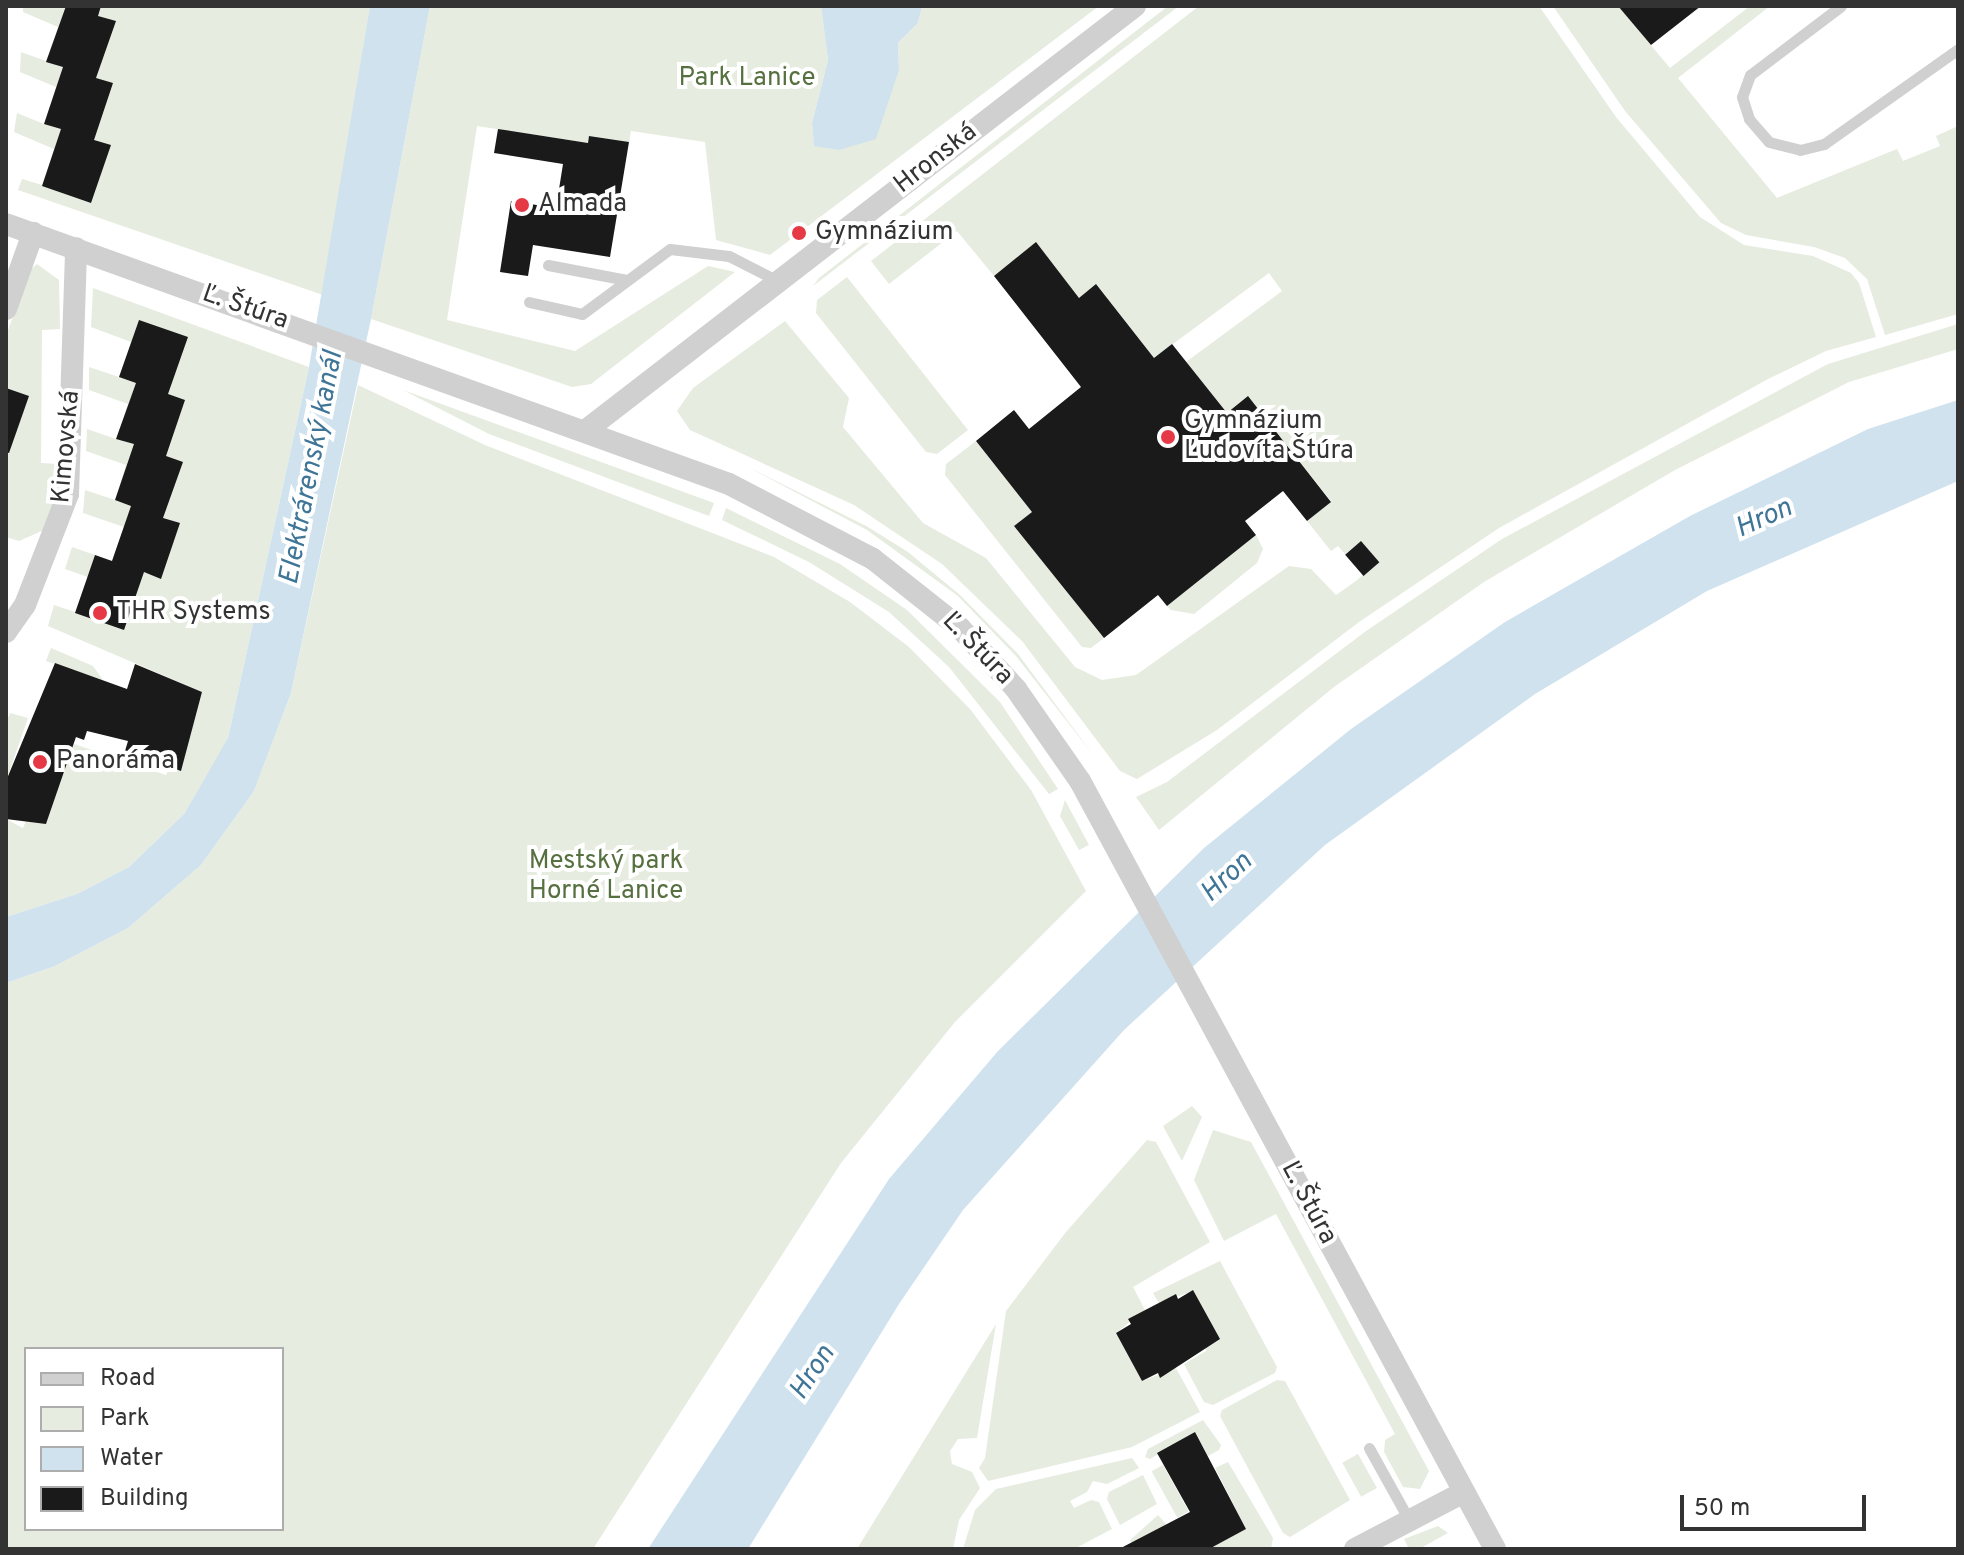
<!DOCTYPE html>
<html>
<head>
<meta charset="utf-8">
<style>
	body { margin:0 }
	#map { position:relative; width:1964px; height:1555px; overflow:hidden; background:#fff; font-family:Overpass,sans-serif }
	div>[style] { position:absolute }
	.green>* { inset:0; background:#e6ecdf; transform-origin:0 0 }
	.water>* { inset:0; background:#cfe2ee }
	.building>* { inset:0; background:#1a1a1a; transform-origin:0 0 }
	.service>* { height:11px; margin:-5.5px; padding:0 5.5px; transform-origin:5.5px; border-radius:5.5px; background:#d0d0d0 }
	.minor>* { height:22px; margin:-11px; padding:0 11px; transform-origin:11px; border-radius:11px; background:#d0d0d0 }
	.dots>* { width:22px; height:22px; translate:-50% -50%; box-sizing:border-box; border:4px solid #fff; border-radius:50% }
	span { translate:-50% -50%; white-space:nowrap; text-align:center; line-height:1.15; -webkit-text-stroke:8px #fff; paint-order:stroke }
	.park-label { font-size:26px; color:#56703f }
	.street-label { font-size:26px; color:#333 }
	.poi-label { font-size:26px; color:#333 }
	.left { translate:0 -50%; text-align:left }
	.water-label { font-size:28px; color:#3f7597; font-style:italic }
	.frame { position:absolute; inset:0; border:8px solid #333; pointer-events:none }
	.legend { position:absolute; left:24px; top:1347px; width:260px; height:184px; box-sizing:border-box; background:#fff; border:2px solid #adadad; margin:0; padding:10px 14px; list-style:none; font-size:24px; color:#333 }
	.legend li { display:flex; align-items:center; gap:16px; height:40px }
	.legend b { width:40px; border:2px solid #adadad }
	.scale { position:absolute; left:1680px; top:1495px; width:186px; height:36px; box-sizing:border-box; border:4px solid #333; border-top:0; padding-left:10px; font-size:24px; line-height:28px; white-space:nowrap; color:#333; -webkit-text-stroke:6px #fff; paint-order:stroke }
</style>
</head>
<body>
<div id="map">
	<div class="green">
		<i style="clip-path:polygon(23px 6px,370px 6px,323px 295px,18px 190px,22px 179px,42px 185px,54px 149px,14px 132px,17px 113px,44px 124px,56px 87px,20px 72px,21px 52px,46px 61px,58px 27px,23px 12px)"></i>
		<i style="clip-path:polygon(430px 6px,821px 6px,828px 60px,812px 123px,814px 145px,839px 150px,899px 70px,898px 43px,918px 23px,922px 6px,1099px 6px,770px 255px,716px 240px,705px 142px,631px 131px,629px 142px,590px 136px,588px 143px,477px 126px,447px 320px,575px 351px,708px 266px,735px 272px,591px 384px,572px 387px,371px 319px)"></i>
		<i style="clip-path:polygon(1168px 6px,1179px 6px,813px 286px,819px 278px)"></i>
		<i style="clip-path:polygon(1199px 6px,1539px 6px,1616px 117px,1700px 217px,1744px 245px,1813px 256px,1851px 273px,1859px 283px,1876px 337px,1826px 351px,1768px 379px,1499px 528px,1359px 622px,1217px 730px,1137px 779px,1120px 771px,1022px 641px,942px 564px,854px 505px,690px 430px,677px 411px,693px 388px,785px 321px,849px 398px,843px 427px,923px 523px,986px 558px,1075px 667px,1102px 680px,1136px 675px,1289px 566px,1311px 569px,1336px 595px,1356px 581px,1378px 561px,1361px 541px,1345px 554px,1338px 546px,1331px 551px,1307px 521px,1331px 501px,1248px 397px,1227px 413px,1186px 362px,1282px 291px,1269px 273px,1154px 358px,1097px 285px,1079px 298px,1036px 243px,994px 276px,957px 231px,889px 284px,871px 261px)"></i>
		<i style="clip-path:polygon(1553px 6px,1618px 6px,1670px 68px,1750px 6px,1770px 6px,1678px 78px,1777px 198px,1897px 149px,1903px 161px,1940px 146px,1936px 136px,1958px 126px,1958px 314px,1885px 335px,1867px 279px,1845px 258px,1814px 247px,1746px 235px,1721px 223px,1625px 111px)"></i>
		<i style="clip-path:polygon(37px 264px,59px 280px,60px 329px,42px 330px,41px 463px,59px 464px,58px 489px,44px 530px,19px 541px,6px 537px,6px 336px,29px 271px)"></i>
		<i style="clip-path:polygon(847px 277px,968px 430px,937px 454px,926px 452px,816px 313px,817px 300px)"></i>
		<i style="clip-path:polygon(93px 288px,309px 367px,228px 738px,203px 787px,185px 813px,129px 867px,77px 894px,6px 917px,6px 819px,23px 828px,27px 818px,46px 824px,74px 744px,166px 775px,170px 767px,181px 770px,202px 692px,48px 626px,54px 605px,75px 612px,88px 577px,65px 569px,72px 547px,112px 561px,124px 527px,83px 513px,85px 490px,115px 500px,126px 465px,86px 451px,87px 429px,116px 439px,128px 404px,89px 390px,89px 367px,119px 377px,131px 342px,91px 327px)"></i>
		<i style="clip-path:polygon(1958px 324px,1958px 349px,1849px 382px,1675px 470px,1484px 582px,1334px 687px,1159px 830px,1136px 797px,1167px 782px,1366px 631px,1502px 539px,1828px 364px)"></i>
		<i style="clip-path:polygon(evenodd,358px 385px,485px 445px,774px 557px,850px 602px,909px 647px,970px 709px,1031px 790px,1086px 891px,955px 1022px,841px 1163px,593px 1549px,6px 1549px,6px 983px,55px 966px,128px 928px,201px 865px,254px 791px,291px 693px,358px 385px,26px 1349px,282px 1349px,282px 1529px,26px 1529px,26px 1349px)"></i>
		<i style="clip-path:polygon(403px 390px,714px 503px,709px 516px,489px 434px)"></i>
		<i style="clip-path:polygon(976px 441px,1032px 512px,1015px 526px,1104px 638px,1091px 648px,1082px 647px,945px 475px,946px 464px)"></i>
		<i style="clip-path:polygon(744px 465px,868px 527px,908px 552px,960px 595px,1018px 654px,1094px 756px,1016px 656px,958px 596px,867px 530px)"></i>
		<i style="clip-path:polygon(726px 508px,840px 564px,907px 610px,1000px 702px,1058px 789px,1049px 794px,949px 667px,889px 612px,809px 562px,722px 520px)"></i>
		<i style="clip-path:polygon(1256px 535px,1263px 549px,1257px 563px,1194px 614px,1171px 610px,1167px 606px)"></i>
		<i style="clip-path:polygon(51px 648px,93px 666px,103px 680px,46px 661px)"></i>
		<i style="clip-path:polygon(10px 713px,28px 718px,6px 781px,6px 723px)"></i>
		<i style="clip-path:polygon(1065px 800px,1089px 845px,1079px 850px,1060px 816px)"></i>
		<i style="clip-path:polygon(1192px 1106px,1202px 1117px,1182px 1161px,1163px 1126px)"></i>
		<i style="clip-path:polygon(1213px 1130px,1251px 1142px,1429px 1471px,1420px 1489px,1403px 1487px,1384px 1452px,1385px 1440px,1395px 1434px,1276px 1214px,1224px 1241px,1194px 1180px)"></i>
		<i style="clip-path:polygon(1147px 1140px,1156px 1142px,1210px 1242px,1133px 1287px,1145px 1310px,1116px 1333px,1142px 1381px,1176px 1368px,1200px 1412px,1132px 1447px,988px 1481px,979px 1468px,985px 1458px,1006px 1311px,1066px 1232px)"></i>
		<i style="clip-path:polygon(1220px 1261px,1277px 1367px,1275px 1373px,1213px 1405px,1204px 1402px,1184px 1364px,1206px 1351px,1193px 1291px,1159px 1303px,1153px 1293px)"></i>
		<i style="clip-path:polygon(996px 1324px,977px 1438px,958px 1439px,950px 1451px,952px 1464px,972px 1472px,980px 1488px,959px 1520px,953px 1549px,857px 1549px)"></i>
		<i style="clip-path:polygon(1277px 1380px,1285px 1381px,1350px 1500px,1290px 1537px,1283px 1533px,1220px 1416px,1222px 1410px)"></i>
		<i style="clip-path:polygon(1203px 1420px,1221px 1445px,1219px 1450px,1208px 1456px,1195px 1432px,1150px 1459px,1145px 1457px,1148px 1449px)"></i>
		<i style="left:1358px;top:1454px;width:39px;height:18px;rotate:61deg"></i>
		<i style="clip-path:polygon(1132px 1458px,1139px 1468px,1107px 1484px,1093px 1481px,1087px 1492px,1070px 1501px,1074px 1508px,1091px 1500px,1099px 1502px,1112px 1529px,1074px 1549px,963px 1549px,975px 1510px,996px 1489px)"></i>
		<i style="clip-path:polygon(1228px 1462px,1273px 1538px,1271px 1549px,1209px 1549px,1246px 1529px,1215px 1468px)"></i>
		<i style="left:1163px;top:1465px;width:53px;height:13px;rotate:61deg"></i>
		<i style="clip-path:polygon(1143px 1475px,1157px 1504px,1120px 1525px,1107px 1499px,1109px 1492px)"></i>
		<i style="left:1158px;top:1515px;width:12px;height:38px;rotate:48deg"></i>
		<i style="clip-path:polygon(1438px 1526px,1448px 1533px,1419px 1549px,1409px 1549px,1404px 1539px)"></i>
	</div>
	<div class="water">
		<i style="clip-path:polygon(370px 6px,430px 6px,371px 319px,291px 693px,254px 791px,201px 865px,128px 928px,55px 966px,6px 983px,6px 917px,77px 894px,129px 867px,185px 813px,228px 738px,309px 367px)"></i>
		<i style="clip-path:polygon(821px 6px,922px 6px,918px 23px,898px 43px,899px 70px,876px 139px,839px 150px,814px 146px,812px 123px,828px 60px)"></i>
		<i style="clip-path:polygon(1958px 400px,1958px 481px,1707px 591px,1535px 694px,1325px 845px,1124px 1030px,963px 1210px,899px 1304px,748px 1549px,648px 1549px,889px 1179px,998px 1051px,1204px 848px,1351px 729px,1505px 622px,1690px 516px,1868px 429px)"></i>
	</div>
	<div class="building">
		<i style="clip-path:polygon(66px 6px,101px 6px,98px 16px,116px 21px,96px 78px,113px 83px,94px 140px,111px 145px,91px 203px,42px 186px,61px 129px,44px 124px,63px 67px,46px 62px)"></i>
		<i style="clip-path:polygon(1618px 6px,1701px 6px,1651px 45px)"></i>
		<i style="clip-path:polygon(498px 129px,588px 143px,589px 136px,629px 142px,610px 257px,533px 245px,528px 276px,500px 272px,511px 201px,556px 208px,563px 164px,494px 153px)"></i>
		<i style="clip-path:polygon(1036px 242px,1079px 298px,1096px 284px,1154px 358px,1172px 344px,1227px 413px,1248px 396px,1331px 502px,1307px 521px,1283px 491px,1245px 521px,1256px 535px,1167px 606px,1158px 595px,1104px 638px,1014px 526px,1032px 512px,976px 441px,1014px 410px,1029px 429px,1081px 387px,994px 276px)"></i>
		<i style="clip-path:polygon(139px 320px,188px 337px,168px 394px,185px 400px,166px 456px,183px 462px,163px 518px,180px 523px,161px 579px,144px 572px,124px 630px,75px 613px,95px 555px,112px 561px,131px 506px,115px 500px,134px 444px,116px 439px,136px 383px,119px 377px)"></i>
		<i style="clip-path:polygon(6px 388px,29px 396px,9px 453px,6px 452px)"></i>
		<i style="left:1361px;top:541px;width:28px;height:21px;rotate:49deg"></i>
		<i style="clip-path:polygon(55px 663px,127px 689px,135px 664px,202px 692px,181px 771px,125px 751px,128px 741px,87px 731px,84px 740px,76px 737px,46px 824px,6px 819px,6px 781px)"></i>
		<i style="clip-path:polygon(1193px 1290px,1220px 1339px,1160px 1378px,1158px 1373px,1142px 1381px,1116px 1333px,1131px 1324px,1128px 1319px,1176px 1294px,1178px 1299px)"></i>
		<i style="clip-path:polygon(1195px 1432px,1246px 1529px,1209px 1549px,1119px 1549px,1190px 1512px,1157px 1453px)"></i>
	</div>
	<div class="service">
		<i style="left:1841px;top:6px;width:114px;rotate:142.8deg"></i>
		<i style="left:1750px;top:75px;width:23px;rotate:110deg"></i>
		<i style="left:1742px;top:97px;width:23px;rotate:72deg"></i>
		<i style="left:1749px;top:119px;width:30px;rotate:49deg"></i>
		<i style="left:1769px;top:142px;width:32px;rotate:14deg"></i>
		<i style="left:1800px;top:150px;width:25px;rotate:-14deg"></i>
		<i style="left:1824px;top:144px;width:164px;rotate:-35.3deg"></i>
		<i style="left:548px;top:265px;width:80px;rotate:10.8deg"></i>
		<i style="left:529px;top:302px;width:54px;rotate:12.8deg"></i>
		<i style="left:582px;top:314px;width:109px;rotate:-36.5deg"></i>
		<i style="left:670px;top:249px;width:59px;rotate:6.8deg"></i>
		<i style="left:729px;top:256px;width:55px;rotate:27deg"></i>
		<i style="left:1369px;top:1448px;width:82px;rotate:60.9deg"></i>
	</div>
	<div class="minor">
		<i style="left:6px;top:224px;width:768px;rotate:19.78deg"></i>
		<i style="left:729px;top:484px;width:162px;rotate:27.5deg"></i>
		<i style="left:873px;top:559px;width:111px;rotate:38.4deg"></i>
		<i style="left:960px;top:628px;width:83px;rotate:47.4deg"></i>
		<i style="left:1016px;top:689px;width:112px;rotate:55.2deg"></i>
		<i style="left:1080px;top:781px;width:873px;rotate:61.61deg"></i>
		<i style="left:6px;top:309px;width:81px;rotate:-70.4deg"></i>
		<i style="left:585px;top:431px;width:695px;rotate:-37.69deg"></i>
		<i style="left:6px;top:632px;width:33px;rotate:-55deg"></i>
		<i style="left:25px;top:605px;width:119px;rotate:-68.8deg"></i>
		<i style="left:68px;top:494px;width:246px;rotate:-88.1deg"></i>
		<i style="left:1355px;top:1549px;width:123px;rotate:-27.6deg"></i>
	</div>
	<div class="dots">
		<i style="left:522px;top:205px;background:#e63946"></i>
		<i style="left:799px;top:233px;background:#e63946"></i>
		<i style="left:1168px;top:437px;background:#e63946"></i>
		<i style="left:100px;top:613px;background:#e63946"></i>
		<i style="left:40px;top:762px;background:#e63946"></i>
	</div>
	<div class="park-label">
		<span style="left:747px;top:79px">Park Lanice</span>
		<span style="left:606px;top:877px">Mestský park<br>Horné Lanice</span>
	</div>
	<div class="street-label">
		<span style="left:936px;top:159px;rotate:-38deg">Hronská</span>
		<span style="left:245px;top:308px;rotate:19deg">Ľ. Štúra</span>
		<span style="left:67px;top:447px;rotate:-85deg">Kimovská</span>
		<span style="left:977px;top:649px;rotate:46deg">Ľ. Štúra</span>
		<span style="left:1308px;top:1203px;rotate:62deg">Ľ. Štúra</span>
	</div>
	<div class="poi-label">
		<span class="left" style="left:538px;top:205px">Almada</span>
		<span class="left" style="left:815px;top:233px">Gymnázium</span>
		<span class="left" style="left:1184px;top:437px">Gymnázium<br>Ľudovíta Štúra</span>
		<span class="left" style="left:116px;top:613px">THR Systems</span>
		<span class="left" style="left:56px;top:762px">Panoráma</span>
	</div>
	<div class="water-label">
		<span style="left:312px;top:468px;rotate:-79deg">Elektrárenský kanál</span>
		<span style="left:1764px;top:519px;rotate:-24deg">Hron</span>
		<span style="left:1227px;top:878px;rotate:-43deg">Hron</span>
		<span style="left:813px;top:1373px;rotate:-57deg">Hron</span>
	</div>
	<div class="frame"></div>
	<ul class="legend">
	<li><b style="height:10px;background:#d0d0d0"></b>Road</li>
	<li><b style="height:22px;background:#e6ecdf"></b>Park</li>
	<li><b style="height:22px;background:#cfe2ee"></b>Water</li>
	<li><b style="height:22px;background:#1a1a1a"></b>Building</li>
	</ul>
	<div class="scale">50 m</div>
</div>
</body>
</html>
